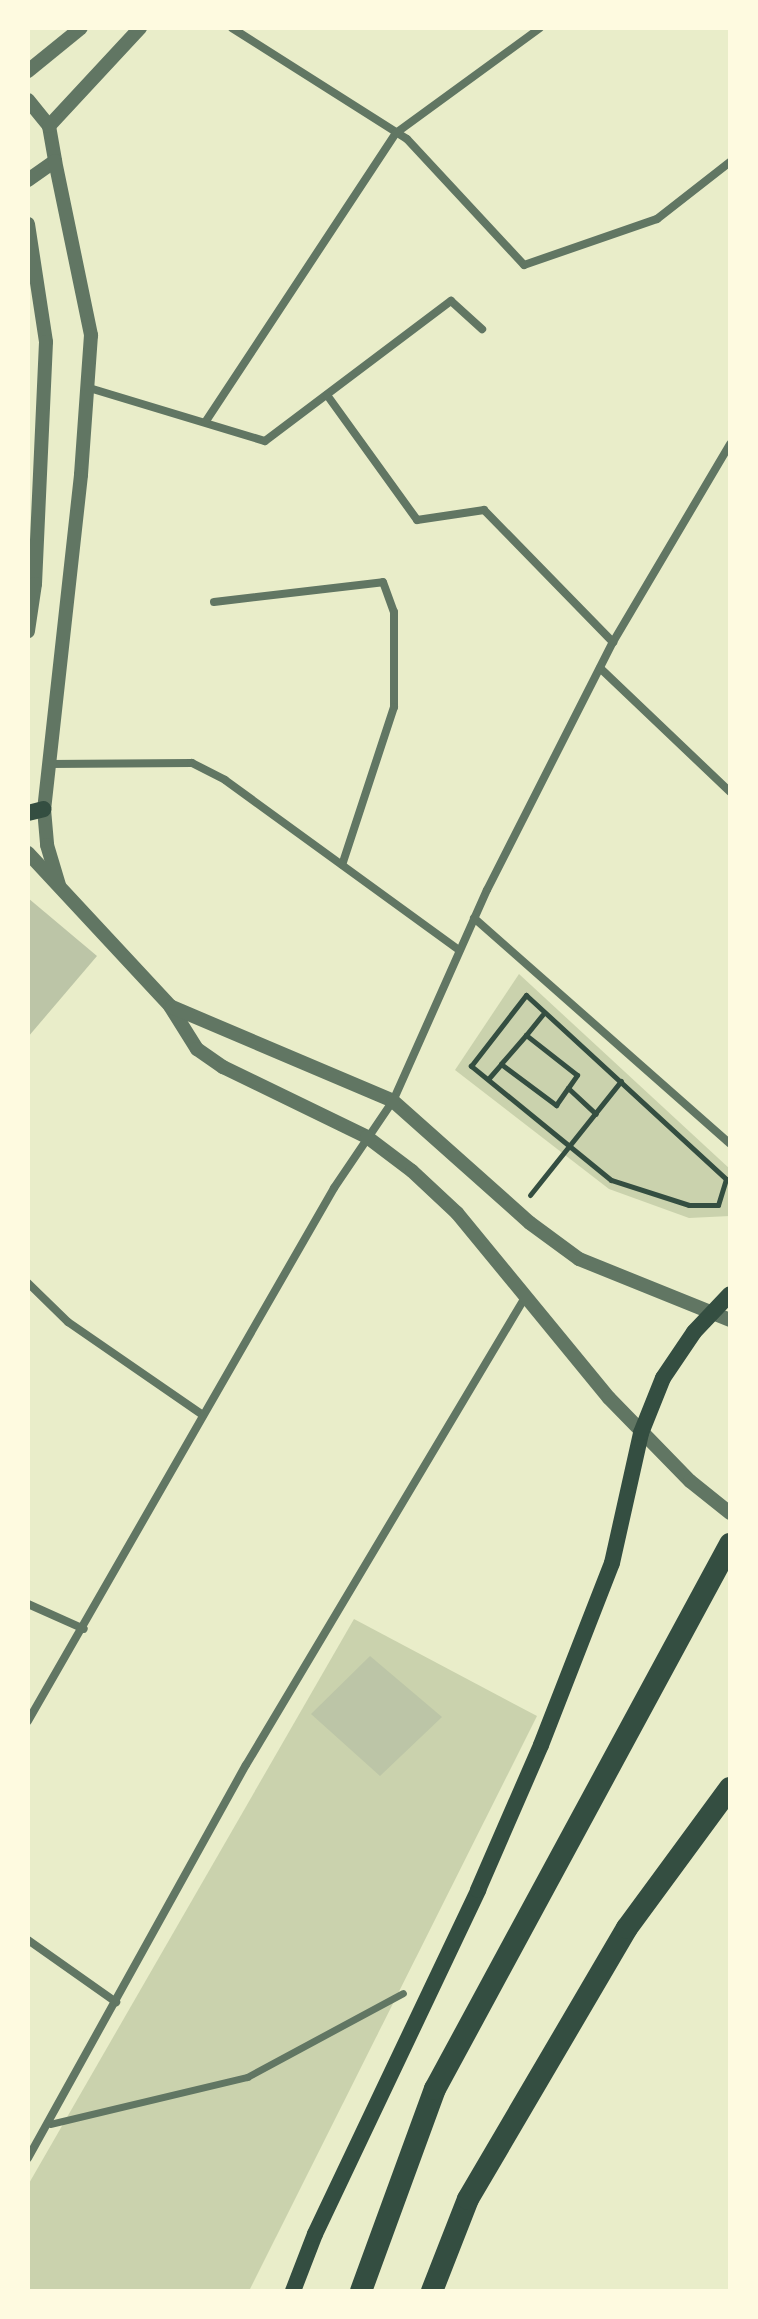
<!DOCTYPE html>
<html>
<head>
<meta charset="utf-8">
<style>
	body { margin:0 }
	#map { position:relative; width:758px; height:2319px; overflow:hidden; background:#e9edc9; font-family:"Sofia Sans Condensed",sans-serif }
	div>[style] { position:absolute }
	.green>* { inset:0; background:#cad2ad }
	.building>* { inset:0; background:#bcc5a7 }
	.path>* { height:5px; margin:-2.5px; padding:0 2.5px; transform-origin:2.5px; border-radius:2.5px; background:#344e41 }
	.pedestrian>* { height:7px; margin:-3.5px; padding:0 3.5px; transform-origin:3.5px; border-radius:3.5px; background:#617663 }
	.minor>* { height:8px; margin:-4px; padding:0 4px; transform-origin:4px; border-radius:4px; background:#617663 }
	.tertiary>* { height:14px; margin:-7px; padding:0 7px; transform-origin:7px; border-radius:7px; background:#617663 }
	.secondary>* { height:16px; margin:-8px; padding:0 8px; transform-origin:8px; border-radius:8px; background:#344e41 }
	.trunk>* { height:22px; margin:-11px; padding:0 11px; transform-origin:11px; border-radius:11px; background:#344e41 }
	span { translate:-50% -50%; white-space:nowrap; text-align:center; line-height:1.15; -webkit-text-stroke:6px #fefae0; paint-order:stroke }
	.frame { position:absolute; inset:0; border:30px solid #fefae0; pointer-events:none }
</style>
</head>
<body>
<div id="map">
	<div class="green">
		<i style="clip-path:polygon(519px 974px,730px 1169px,730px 1216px,689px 1218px,609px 1189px,455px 1070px)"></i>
		<i style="clip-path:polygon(354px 1619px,537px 1716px,249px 2291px,28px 2291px,28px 2185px)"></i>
	</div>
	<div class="building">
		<i style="clip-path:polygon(28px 898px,97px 956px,28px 1037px)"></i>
		<i style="clip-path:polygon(370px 1656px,442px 1717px,380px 1776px,311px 1714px)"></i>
	</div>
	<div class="path">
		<i style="left:526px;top:995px;width:272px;rotate:42.6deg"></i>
		<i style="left:726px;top:1179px;width:27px;rotate:107deg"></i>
		<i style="left:718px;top:1205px;width:29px;rotate:180deg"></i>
		<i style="left:689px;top:1205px;width:82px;rotate:-162.2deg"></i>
		<i style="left:611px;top:1180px;width:181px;rotate:-140.8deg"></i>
		<i style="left:471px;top:1066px;width:90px;rotate:-52.2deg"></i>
		<i style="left:526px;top:1035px;width:26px;rotate:-51deg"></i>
		<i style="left:489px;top:1078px;width:18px;rotate:-49deg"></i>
		<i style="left:568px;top:1088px;width:16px;rotate:-55deg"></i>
		<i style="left:577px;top:1075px;width:65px;rotate:-141.9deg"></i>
		<i style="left:526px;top:1035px;width:38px;rotate:131deg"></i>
		<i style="left:501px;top:1064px;width:69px;rotate:36.7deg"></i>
		<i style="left:556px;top:1105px;width:21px;rotate:-55deg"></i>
		<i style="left:568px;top:1088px;width:38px;rotate:43deg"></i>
		<i style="left:530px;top:1195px;width:146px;rotate:-51.4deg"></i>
	</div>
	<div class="pedestrian">
		<i style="left:50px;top:2124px;width:203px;rotate:-13.4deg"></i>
		<i style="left:247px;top:2077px;width:177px;rotate:-28.3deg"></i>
	</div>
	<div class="minor">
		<i style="left:232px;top:28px;width:207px;rotate:32.4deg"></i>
		<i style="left:407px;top:139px;width:172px;rotate:47.1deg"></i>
		<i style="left:524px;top:265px;width:141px;rotate:-19.1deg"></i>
		<i style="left:657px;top:219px;width:93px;rotate:-38deg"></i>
		<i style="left:86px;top:387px;width:187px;rotate:16.8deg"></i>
		<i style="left:265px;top:441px;width:233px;rotate:-37deg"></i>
		<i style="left:451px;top:301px;width:42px;rotate:42.1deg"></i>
		<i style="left:327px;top:395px;width:154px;rotate:54.2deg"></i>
		<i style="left:417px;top:520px;width:68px;rotate:-8.5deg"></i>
		<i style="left:484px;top:510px;width:185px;rotate:45.7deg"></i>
		<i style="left:206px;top:421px;width:345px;rotate:-56.6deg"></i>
		<i style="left:396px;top:133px;width:178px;rotate:-36.1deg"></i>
		<i style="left:214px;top:602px;width:170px;rotate:-6.7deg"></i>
		<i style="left:383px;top:582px;width:32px;rotate:70deg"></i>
		<i style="left:394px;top:612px;width:95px;rotate:90deg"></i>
		<i style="left:394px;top:707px;width:166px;rotate:108.2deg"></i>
		<i style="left:600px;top:668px;width:180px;rotate:43.6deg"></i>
		<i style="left:49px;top:764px;width:143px;rotate:-0.4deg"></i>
		<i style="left:192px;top:763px;width:37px;rotate:27deg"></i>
		<i style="left:225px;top:780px;width:289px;rotate:36deg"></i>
		<i style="left:474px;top:918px;width:341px;rotate:41.4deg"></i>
		<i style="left:28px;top:1283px;width:56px;rotate:44.3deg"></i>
		<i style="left:68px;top:1322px;width:164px;rotate:34.6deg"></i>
		<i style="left:28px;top:1604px;width:61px;rotate:24.1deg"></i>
		<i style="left:28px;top:1721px;width:615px;rotate:-60.14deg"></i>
		<i style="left:334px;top:1188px;width:105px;rotate:-55.9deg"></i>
		<i style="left:393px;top:1101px;width:231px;rotate:-66deg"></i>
		<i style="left:487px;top:890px;width:278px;rotate:-63.1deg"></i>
		<i style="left:613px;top:642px;width:230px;rotate:-59.4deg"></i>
		<i style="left:28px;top:1940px;width:108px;rotate:35.2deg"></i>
		<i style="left:28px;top:2158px;width:449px;rotate:-61deg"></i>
		<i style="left:246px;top:1765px;width:543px;rotate:-59.18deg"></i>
	</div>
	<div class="tertiary">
		<i style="left:28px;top:71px;width:68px;rotate:-39.1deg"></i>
		<i style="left:28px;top:100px;width:33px;rotate:51deg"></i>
		<i style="left:49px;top:126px;width:36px;rotate:80deg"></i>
		<i style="left:55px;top:161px;width:33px;rotate:145deg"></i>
		<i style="left:49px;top:126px;width:134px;rotate:-47.1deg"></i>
		<i style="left:55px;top:161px;width:178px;rotate:78.3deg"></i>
		<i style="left:91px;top:335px;width:140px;rotate:94.1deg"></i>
		<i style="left:81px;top:475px;width:336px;rotate:96.3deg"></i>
		<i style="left:44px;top:809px;width:36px;rotate:85deg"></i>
		<i style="left:47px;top:845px;width:42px;rotate:73.3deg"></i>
		<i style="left:28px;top:224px;width:119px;rotate:81.3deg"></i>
		<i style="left:46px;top:342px;width:242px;rotate:92.6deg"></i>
		<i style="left:35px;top:584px;width:48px;rotate:98.5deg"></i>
		<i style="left:28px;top:853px;width:209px;rotate:47.1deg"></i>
		<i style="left:170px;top:1006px;width:51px;rotate:57.9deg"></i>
		<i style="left:197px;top:1049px;width:32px;rotate:35deg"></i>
		<i style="left:223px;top:1067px;width:160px;rotate:25.9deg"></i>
		<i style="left:367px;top:1137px;width:56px;rotate:37.1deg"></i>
		<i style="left:412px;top:1171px;width:62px;rotate:43deg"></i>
		<i style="left:457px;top:1213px;width:239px;rotate:50.6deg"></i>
		<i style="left:609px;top:1398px;width:116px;rotate:45.7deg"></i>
		<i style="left:690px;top:1481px;width:51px;rotate:38.7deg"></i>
		<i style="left:172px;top:1007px;width:240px;rotate:23deg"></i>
		<i style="left:393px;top:1101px;width:183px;rotate:41.7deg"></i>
		<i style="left:530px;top:1223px;width:61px;rotate:36.3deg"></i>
		<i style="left:579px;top:1259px;width:163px;rotate:22deg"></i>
	</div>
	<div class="secondary">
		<i style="left:28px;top:813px;width:16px;rotate:-14deg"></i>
		<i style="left:293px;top:2291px;width:61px;rotate:-68.9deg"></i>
		<i style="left:315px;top:2234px;width:381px;rotate:-64.6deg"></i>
		<i style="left:478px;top:1890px;width:158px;rotate:-66.5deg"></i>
		<i style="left:541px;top:1745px;width:195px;rotate:-68.7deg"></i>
		<i style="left:612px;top:1563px;width:133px;rotate:-77.4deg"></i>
		<i style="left:641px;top:1433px;width:59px;rotate:-68.2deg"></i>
		<i style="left:663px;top:1378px;width:55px;rotate:-56deg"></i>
		<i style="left:694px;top:1332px;width:52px;rotate:-46.5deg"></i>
	</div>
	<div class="trunk">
		<i style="left:361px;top:2291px;width:215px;rotate:-69.9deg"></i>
		<i style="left:435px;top:2089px;width:620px;rotate:-61.57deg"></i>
		<i style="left:432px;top:2291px;width:99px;rotate:-68.6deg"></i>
		<i style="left:468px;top:2199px;width:314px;rotate:-59.6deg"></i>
		<i style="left:627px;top:1928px;width:174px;rotate:-53.7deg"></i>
	</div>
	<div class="frame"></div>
</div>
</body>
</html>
